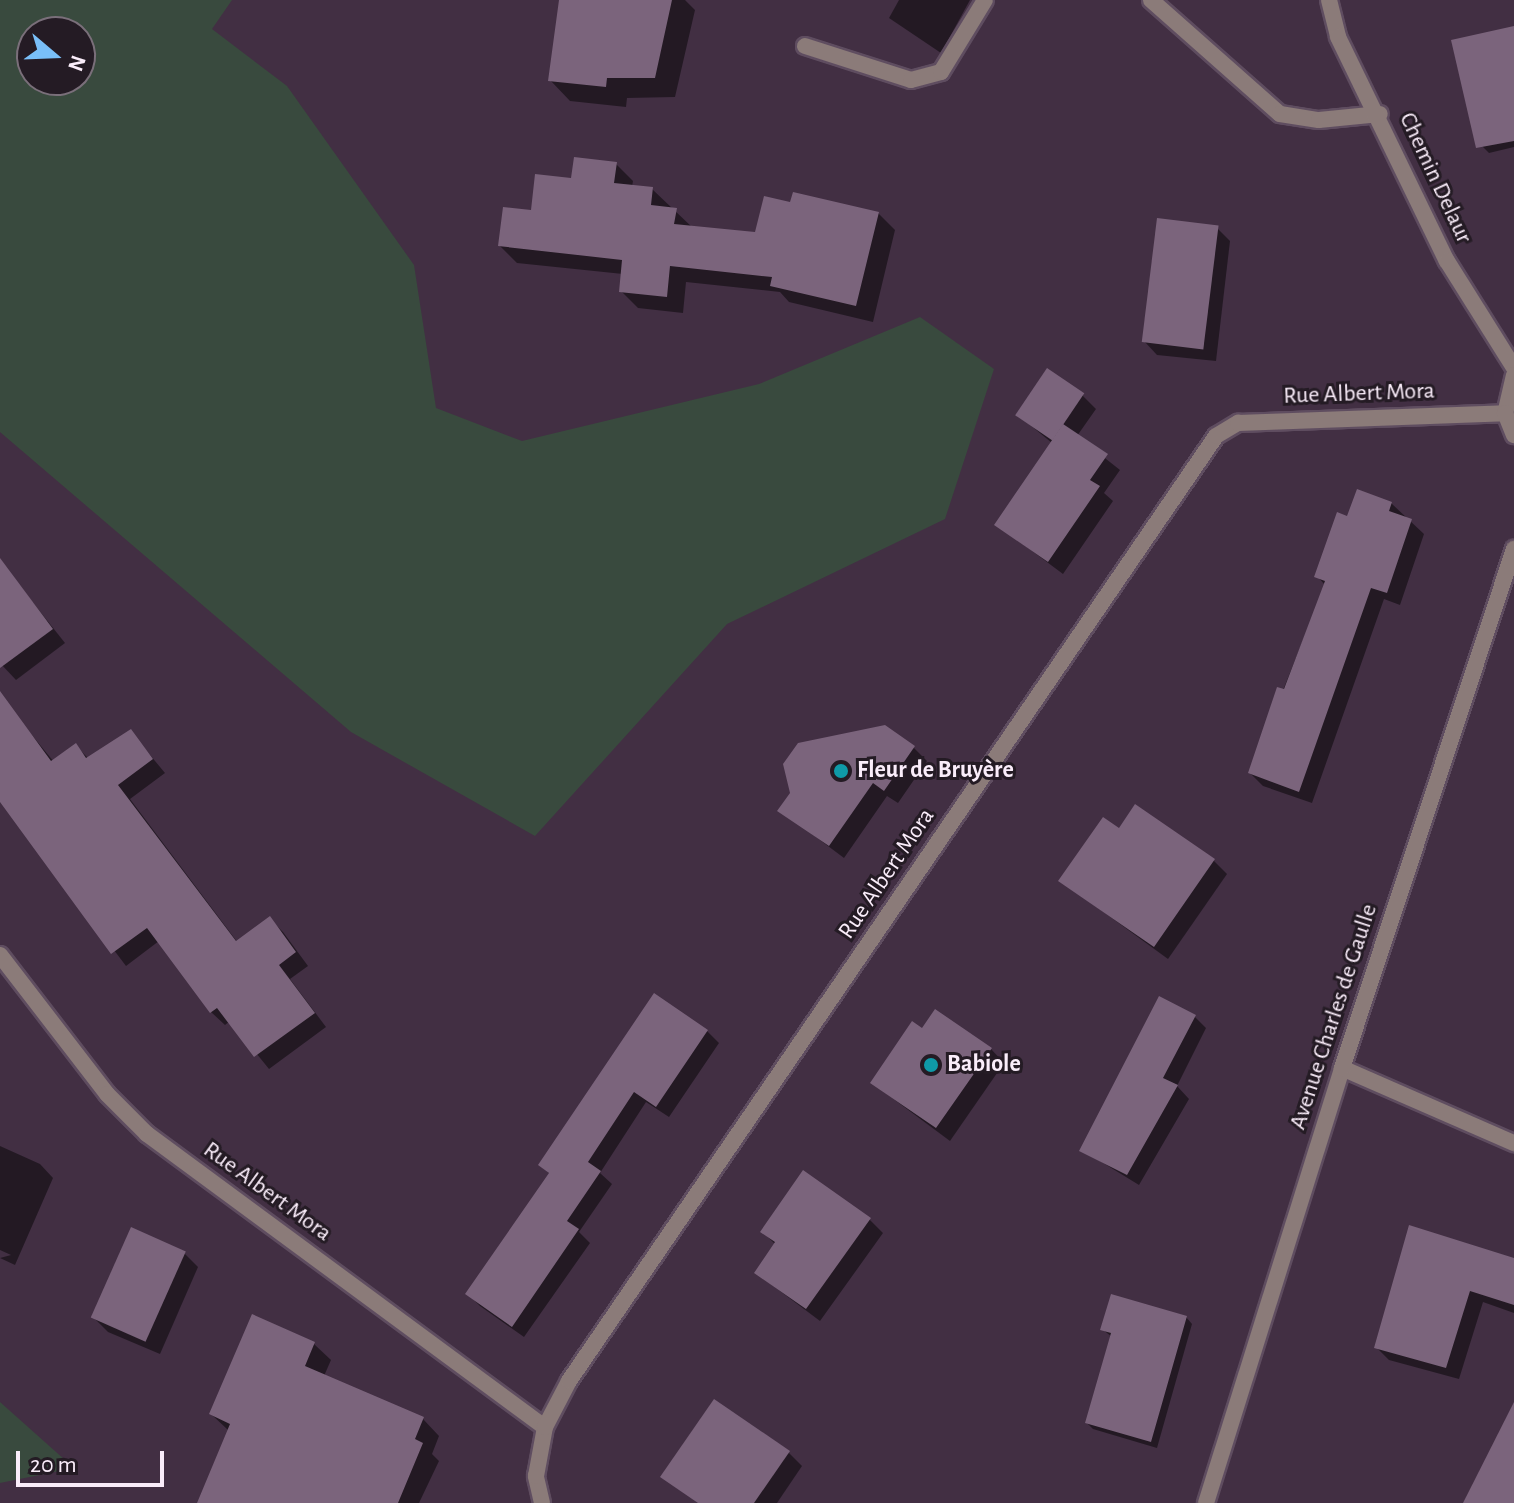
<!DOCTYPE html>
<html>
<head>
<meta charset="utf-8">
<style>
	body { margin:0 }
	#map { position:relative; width:1514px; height:1503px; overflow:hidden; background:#422f43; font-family:"Alegreya Sans",sans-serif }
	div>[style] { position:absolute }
	.green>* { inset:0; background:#394a3e }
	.shadow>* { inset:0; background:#0007 }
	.building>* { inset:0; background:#7b647c; transform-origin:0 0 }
	.roads { filter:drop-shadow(2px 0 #5f4d60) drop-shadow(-2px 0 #5f4d60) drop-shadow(0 2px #5f4d60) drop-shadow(0 -2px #5f4d60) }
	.minor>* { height:16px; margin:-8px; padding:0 8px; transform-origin:8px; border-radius:8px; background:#8b7b79 }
	.tertiary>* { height:16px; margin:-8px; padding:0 8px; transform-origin:8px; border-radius:8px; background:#8b7b79 }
	.dots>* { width:22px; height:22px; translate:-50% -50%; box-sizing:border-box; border:4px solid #241b24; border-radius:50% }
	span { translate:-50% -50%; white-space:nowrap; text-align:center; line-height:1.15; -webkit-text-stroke:6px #241b24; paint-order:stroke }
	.street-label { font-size:24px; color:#faedfa }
	.poi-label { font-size:24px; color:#faedfa; font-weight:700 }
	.left { translate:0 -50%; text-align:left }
	.north { position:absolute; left:16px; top:16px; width:80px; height:80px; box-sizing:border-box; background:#241b24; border:2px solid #7a6f7a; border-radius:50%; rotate:109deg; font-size:22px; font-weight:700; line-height:32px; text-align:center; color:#faedfa }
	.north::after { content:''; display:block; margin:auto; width:28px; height:36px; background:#79bff8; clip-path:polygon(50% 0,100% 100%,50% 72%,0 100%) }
	.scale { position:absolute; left:16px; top:1451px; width:148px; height:36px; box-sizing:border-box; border:4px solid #faedfa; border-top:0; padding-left:10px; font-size:24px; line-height:28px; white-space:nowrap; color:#faedfa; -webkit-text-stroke:6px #241b24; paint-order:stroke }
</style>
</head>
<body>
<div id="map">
	<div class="green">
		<i style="clip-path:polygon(evenodd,0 0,232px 0,212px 29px,287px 86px,414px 265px,436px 408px,522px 441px,759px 384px,920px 317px,994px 369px,945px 519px,727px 624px,535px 836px,351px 732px,0 432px,0 0,80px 32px,80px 80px,32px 80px,32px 32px,80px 32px)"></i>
		<i style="clip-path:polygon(0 1402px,74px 1468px,0 1483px)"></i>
	</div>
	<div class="shadow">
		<i style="clip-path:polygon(562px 0,685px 0,695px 10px,675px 97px,627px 98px,626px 107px,570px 101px,550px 80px)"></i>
		<i style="clip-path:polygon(899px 0,970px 0,941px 53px,889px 18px)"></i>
		<i style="clip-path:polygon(1514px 29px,1514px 147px,1489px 153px,1476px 140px)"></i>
		<i style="clip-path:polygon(616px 164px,633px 181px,632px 187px,652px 189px,693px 228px,756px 234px,792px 204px,878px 213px,895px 230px,873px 322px,789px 302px,780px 292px,686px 282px,683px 313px,638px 308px,621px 291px,623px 274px,517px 263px,500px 246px,573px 181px)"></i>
		<i style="clip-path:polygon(1217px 228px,1230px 241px,1216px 361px,1157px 355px,1144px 341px)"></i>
		<i style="clip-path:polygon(1082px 395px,1096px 409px,1077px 436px,1120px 470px,1104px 493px,1113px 501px,1063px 574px,996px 524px,1052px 443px,1018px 415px)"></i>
		<i style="clip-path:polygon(1391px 503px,1424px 534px,1400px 605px,1384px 599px,1312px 803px,1263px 786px,1250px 773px,1325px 585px,1317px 576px,1348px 518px)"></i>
		<i style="clip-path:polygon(0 561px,65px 643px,16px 680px,0 663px)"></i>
		<i style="clip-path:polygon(22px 723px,54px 762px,76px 746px,89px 759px,131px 732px,165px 773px,130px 799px,238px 943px,270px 919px,283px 932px,308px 966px,290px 979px,326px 1027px,269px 1069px,230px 1021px,225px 1025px,211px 1012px,159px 941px,126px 966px,0 799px,0 740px)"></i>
		<i style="clip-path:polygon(914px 748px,927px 761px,898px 803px,887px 796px,844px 858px,780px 810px)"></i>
		<i style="clip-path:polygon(1120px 831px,1213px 860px,1227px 874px,1168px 959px,1061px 881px)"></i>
		<i style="clip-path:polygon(1194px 1016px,1206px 1028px,1177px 1086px,1189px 1099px,1139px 1185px,1082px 1150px)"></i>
		<i style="clip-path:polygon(923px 1030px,991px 1049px,1004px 1063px,950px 1141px,872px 1083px)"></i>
		<i style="clip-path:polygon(707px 1031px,719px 1043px,669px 1117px,646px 1102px,600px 1173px,612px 1184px,579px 1232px,590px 1243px,524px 1337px,480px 1306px,468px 1294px,550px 1174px,540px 1165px)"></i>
		<i style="clip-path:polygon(0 1146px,40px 1164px,53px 1178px,15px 1265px,0 1258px,11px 1255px,0 1250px)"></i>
		<i style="clip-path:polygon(869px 1219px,883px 1233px,820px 1321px,756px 1273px,776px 1245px,763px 1232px)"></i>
		<i style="clip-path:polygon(184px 1253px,198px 1267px,160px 1354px,108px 1332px,94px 1318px)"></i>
		<i style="clip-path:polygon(1514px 1260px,1514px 1313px,1483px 1302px,1459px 1379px,1389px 1360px,1376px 1347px)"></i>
		<i style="clip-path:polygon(1186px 1317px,1192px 1324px,1157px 1448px,1093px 1429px,1087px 1423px,1112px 1337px,1102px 1329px)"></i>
		<i style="clip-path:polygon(314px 1344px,331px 1360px,324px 1376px,423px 1419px,439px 1436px,432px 1454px,439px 1461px,419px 1503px,205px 1503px,228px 1430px,211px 1414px)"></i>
		<i style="clip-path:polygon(789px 1453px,802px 1466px,777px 1503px,699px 1503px)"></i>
	</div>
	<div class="building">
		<i style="clip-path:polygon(559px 0,672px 0,655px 78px,607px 78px,606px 87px,548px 81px)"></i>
		<i style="clip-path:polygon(1514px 26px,1514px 141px,1476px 148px,1451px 40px)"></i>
		<i style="clip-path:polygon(574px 157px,617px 162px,614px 183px,653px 187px,651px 205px,677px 208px,674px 224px,755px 232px,764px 196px,790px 202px,793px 192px,879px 212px,856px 306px,770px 286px,772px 277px,670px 266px,667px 297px,619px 292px,622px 260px,498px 246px,503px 207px,531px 210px,535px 174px,571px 178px)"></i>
		<i style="left:1157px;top:218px;width:62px;height:125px;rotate:7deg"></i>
		<i style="left:1047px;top:368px;width:45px;height:57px;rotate:34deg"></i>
		<i style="clip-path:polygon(1063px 424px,1108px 454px,1090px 480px,1100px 486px,1048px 562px,994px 525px)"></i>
		<i style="clip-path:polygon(1357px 489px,1392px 502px,1389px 511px,1412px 519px,1387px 593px,1371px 588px,1299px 792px,1248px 773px,1277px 687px,1284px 689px,1325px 581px,1314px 577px,1337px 512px,1347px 516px)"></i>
		<i style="clip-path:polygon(0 558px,53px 629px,0 668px)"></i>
		<i style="clip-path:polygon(0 691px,51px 761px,76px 743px,86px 758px,131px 729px,153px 759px,118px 785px,236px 941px,270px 916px,296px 952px,279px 965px,315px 1013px,254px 1057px,217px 1008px,210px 1013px,147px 928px,111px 954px,0 802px)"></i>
		<i style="clip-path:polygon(885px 725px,915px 746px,884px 791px,873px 783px,829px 846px,777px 811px,790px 793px,783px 764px,798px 743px)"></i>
		<i style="clip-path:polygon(1135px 804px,1215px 859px,1154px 947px,1058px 881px,1103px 817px,1119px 828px)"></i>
		<i style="clip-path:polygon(654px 993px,708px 1030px,656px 1107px,634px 1092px,588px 1162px,601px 1171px,567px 1221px,579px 1229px,512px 1327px,465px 1294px,549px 1173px,538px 1165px)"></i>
		<i style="clip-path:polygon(1159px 996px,1196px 1015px,1163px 1078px,1178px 1085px,1127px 1175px,1079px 1151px)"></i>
		<i style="clip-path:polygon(935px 1009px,992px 1048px,936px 1128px,870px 1083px,912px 1021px,922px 1028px)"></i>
		<i style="clip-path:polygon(803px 1170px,871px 1218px,806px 1309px,754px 1273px,775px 1242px,760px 1232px)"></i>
		<i style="clip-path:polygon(1409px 1225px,1514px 1258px,1514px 1305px,1470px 1291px,1446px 1368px,1374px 1348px)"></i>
		<i style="left:131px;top:1227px;width:60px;height:99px;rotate:24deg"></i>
		<i style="clip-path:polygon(1111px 1294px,1187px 1316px,1151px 1442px,1085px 1423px,1111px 1333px,1100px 1330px)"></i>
		<i style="clip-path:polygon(252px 1314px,315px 1342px,305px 1366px,424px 1417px,415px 1439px,423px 1443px,398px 1503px,197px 1503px,230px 1424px,209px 1414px)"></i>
		<i style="clip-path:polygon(714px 1399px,790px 1451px,754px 1503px,698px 1503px,660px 1477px)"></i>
		<i style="clip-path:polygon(1514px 1402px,1514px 1503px,1463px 1503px)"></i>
	</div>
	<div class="roads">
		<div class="minor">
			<i style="left:1151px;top:0;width:172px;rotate:41.5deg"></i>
			<i style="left:1280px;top:114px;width:39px;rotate:9deg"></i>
			<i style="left:1319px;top:120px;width:61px;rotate:-5.6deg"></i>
			<i style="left:1329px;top:0;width:38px;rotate:76deg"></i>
			<i style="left:1338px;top:37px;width:249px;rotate:64.1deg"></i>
			<i style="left:1447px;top:261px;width:126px;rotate:57.9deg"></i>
			<i style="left:805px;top:46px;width:111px;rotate:17.8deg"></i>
			<i style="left:911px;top:80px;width:31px;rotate:-15deg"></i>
			<i style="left:941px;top:72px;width:84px;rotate:-58.6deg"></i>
			<i style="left:0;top:955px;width:175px;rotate:52.4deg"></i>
			<i style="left:107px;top:1094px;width:57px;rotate:45deg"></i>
			<i style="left:147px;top:1134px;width:494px;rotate:36.4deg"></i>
			<i style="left:1342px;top:1068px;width:188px;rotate:23.6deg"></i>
			<i style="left:542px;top:1503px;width:28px;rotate:-103deg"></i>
			<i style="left:536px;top:1476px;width:50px;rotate:-79.6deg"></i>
			<i style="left:545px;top:1427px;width:52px;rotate:-62.4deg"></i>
			<i style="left:569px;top:1381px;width:1145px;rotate:-55.6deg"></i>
			<i style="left:1216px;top:436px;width:26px;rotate:-31deg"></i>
			<i style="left:1238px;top:423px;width:267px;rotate:-2.1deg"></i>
		</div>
		<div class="tertiary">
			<i style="left:1514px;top:375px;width:39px;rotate:103deg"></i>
			<i style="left:1505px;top:413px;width:24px;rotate:68deg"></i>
			<i style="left:1206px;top:1503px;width:456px;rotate:-72.6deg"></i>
			<i style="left:1342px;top:1068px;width:547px;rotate:-71.66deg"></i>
		</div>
	</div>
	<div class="dots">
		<i style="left:841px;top:771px;background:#0f9aa8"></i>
		<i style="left:931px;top:1065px;background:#0f9aa8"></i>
	</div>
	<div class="street-label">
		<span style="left:1435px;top:178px;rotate:65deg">Chemin Delaur</span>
		<span style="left:1359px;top:394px;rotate:-2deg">Rue Albert Mora</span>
		<span style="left:887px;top:874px;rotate:-56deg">Rue Albert Mora</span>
		<span style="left:1334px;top:1017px;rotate:-72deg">Avenue Charles de Gaulle</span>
		<span style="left:267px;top:1192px;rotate:36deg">Rue Albert Mora</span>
	</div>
	<div class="poi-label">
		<span class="left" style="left:857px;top:771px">Fleur de Bruyère</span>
		<span class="left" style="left:947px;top:1065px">Babiole</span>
	</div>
	<div class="north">N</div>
	<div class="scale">20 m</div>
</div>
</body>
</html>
